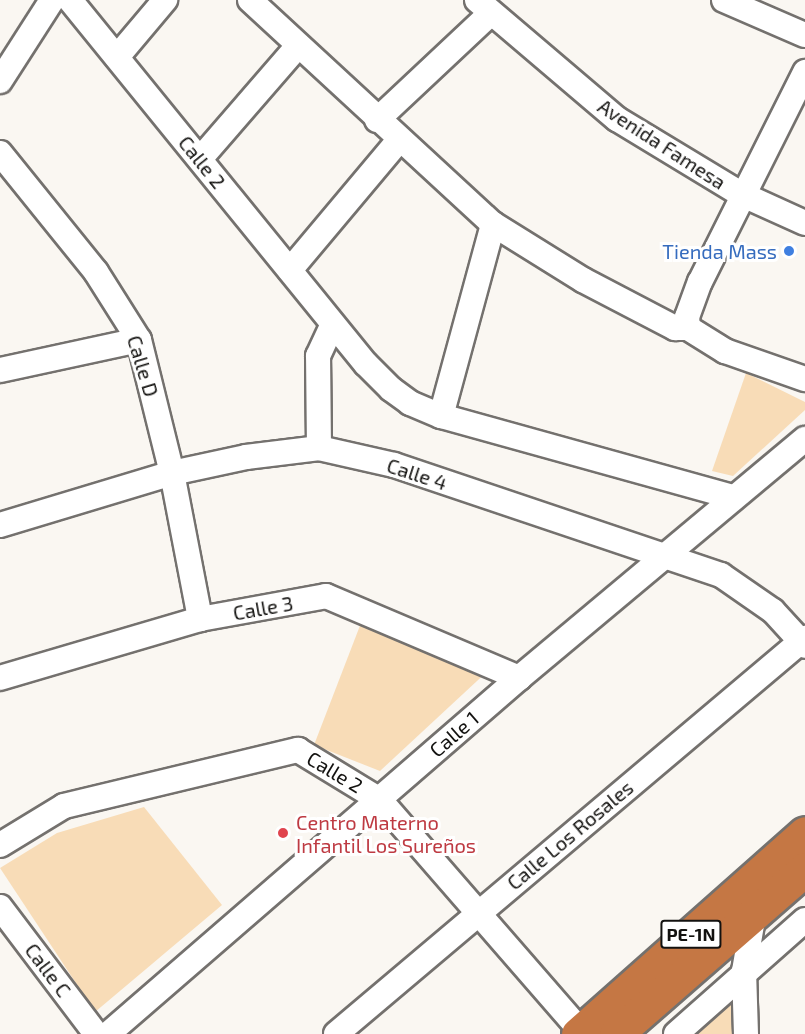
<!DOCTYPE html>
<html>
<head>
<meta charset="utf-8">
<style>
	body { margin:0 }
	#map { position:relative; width:805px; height:1034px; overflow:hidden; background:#faf7f2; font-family:"Exo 2",sans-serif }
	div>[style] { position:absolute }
	.green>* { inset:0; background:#f8dcb7 }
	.roads { filter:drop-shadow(2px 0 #74716e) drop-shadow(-2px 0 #74716e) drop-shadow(0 2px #74716e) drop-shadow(0 -2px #74716e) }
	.minor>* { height:24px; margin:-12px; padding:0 12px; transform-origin:12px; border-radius:12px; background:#fff }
	.highway>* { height:33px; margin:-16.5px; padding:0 16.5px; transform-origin:16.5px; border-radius:16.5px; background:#c57744 }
	.dots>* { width:16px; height:16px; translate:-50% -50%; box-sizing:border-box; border:3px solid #fff; border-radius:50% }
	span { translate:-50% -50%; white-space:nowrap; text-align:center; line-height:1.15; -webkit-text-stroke:6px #fff; paint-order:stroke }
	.shield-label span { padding:2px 4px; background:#fff; border:2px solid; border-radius:4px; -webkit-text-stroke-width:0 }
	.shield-label { font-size:18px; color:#131210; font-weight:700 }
	.street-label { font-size:20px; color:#131210 }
	.shop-label { font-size:20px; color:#366cbe }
	.right { translate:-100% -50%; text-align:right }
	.health-label { font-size:20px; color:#be3a42 }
	.left { translate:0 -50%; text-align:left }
</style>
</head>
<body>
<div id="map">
	<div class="green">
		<i style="clip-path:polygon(746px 373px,805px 402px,805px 410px,733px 476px,712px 471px)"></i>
		<i style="clip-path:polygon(361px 623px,491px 668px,380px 771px,314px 745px)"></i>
		<i style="clip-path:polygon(144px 807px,222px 905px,95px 1012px,0 868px,57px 833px)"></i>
		<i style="clip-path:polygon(734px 985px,736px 1034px,681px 1034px)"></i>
	</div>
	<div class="roads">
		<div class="minor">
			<i style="left:70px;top:0;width:469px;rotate:50.9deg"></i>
			<i style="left:366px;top:364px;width:35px;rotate:45deg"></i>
			<i style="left:391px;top:389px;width:24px;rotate:36deg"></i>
			<i style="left:410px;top:403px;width:34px;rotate:23deg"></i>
			<i style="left:441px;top:416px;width:304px;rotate:15.5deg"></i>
			<i style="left:250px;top:0;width:330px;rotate:42.7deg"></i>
			<i style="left:493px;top:224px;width:106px;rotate:31.9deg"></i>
			<i style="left:583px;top:280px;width:104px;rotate:27.6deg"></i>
			<i style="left:675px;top:328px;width:13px"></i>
			<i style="left:477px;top:0;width:184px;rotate:40.4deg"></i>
			<i style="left:617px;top:119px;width:145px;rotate:31.2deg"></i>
			<i style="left:741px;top:194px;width:70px;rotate:24.4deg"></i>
			<i style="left:724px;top:0;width:88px;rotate:23.4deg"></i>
			<i style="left:117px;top:57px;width:75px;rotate:-49.9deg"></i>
			<i style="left:0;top:81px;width:96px;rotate:-57.3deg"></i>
			<i style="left:377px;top:120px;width:156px;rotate:-43.2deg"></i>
			<i style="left:0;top:153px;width:153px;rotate:51.1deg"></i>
			<i style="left:96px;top:272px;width:80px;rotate:57.7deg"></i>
			<i style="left:139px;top:340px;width:137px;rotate:76.1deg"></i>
			<i style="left:172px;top:473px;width:149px;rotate:79.1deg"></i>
			<i style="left:200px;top:159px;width:150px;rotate:-49.1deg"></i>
			<i style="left:290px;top:270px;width:170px;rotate:-50deg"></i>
			<i style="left:688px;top:328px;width:11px;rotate:-95deg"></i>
			<i style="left:687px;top:317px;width:37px;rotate:-70deg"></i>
			<i style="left:700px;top:282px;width:235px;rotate:-63.4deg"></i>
			<i style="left:688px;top:328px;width:44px;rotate:31.9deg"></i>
			<i style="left:725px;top:351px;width:85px;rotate:19.3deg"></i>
			<i style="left:0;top:370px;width:142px;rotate:-12.2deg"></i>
			<i style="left:441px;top:416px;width:199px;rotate:-74.8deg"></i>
			<i style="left:319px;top:448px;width:92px;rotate:-90.6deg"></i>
			<i style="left:318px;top:356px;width:35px;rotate:-65deg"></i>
			<i style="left:0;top:525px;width:180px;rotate:-16.8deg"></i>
			<i style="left:172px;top:473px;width:76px;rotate:-12.2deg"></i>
			<i style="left:246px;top:457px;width:74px;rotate:-7deg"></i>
			<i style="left:319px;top:448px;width:77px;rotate:12.8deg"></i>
			<i style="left:394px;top:465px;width:345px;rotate:18.6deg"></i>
			<i style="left:721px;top:575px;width:63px;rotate:34.7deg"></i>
			<i style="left:773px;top:611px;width:47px;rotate:47.6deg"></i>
			<i style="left:0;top:678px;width:209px;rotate:-16.4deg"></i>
			<i style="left:200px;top:619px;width:128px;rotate:-10.3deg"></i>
			<i style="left:326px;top:596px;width:210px;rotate:23deg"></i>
			<i style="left:0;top:845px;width:75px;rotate:-31.4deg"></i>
			<i style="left:64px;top:806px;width:241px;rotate:-13.5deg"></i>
			<i style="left:298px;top:750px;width:96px;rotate:31.4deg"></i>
			<i style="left:380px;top:800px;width:306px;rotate:49deg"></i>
			<i style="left:0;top:907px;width:159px;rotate:52.9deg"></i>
			<i style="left:108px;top:1034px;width:544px;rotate:-40.9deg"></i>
			<i style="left:519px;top:678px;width:373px;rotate:-39.9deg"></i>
			<i style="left:336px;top:1034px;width:614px;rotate:-40.18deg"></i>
			<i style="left:676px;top:1034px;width:172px;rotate:-41.5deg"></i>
			<i style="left:746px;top:1034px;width:63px;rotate:-91.8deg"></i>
			<i style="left:744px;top:971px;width:59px;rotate:-80.2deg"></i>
		</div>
		<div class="highway">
			<i style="left:578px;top:1034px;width:303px;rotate:-41.5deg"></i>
			<i style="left:616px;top:1034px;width:251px;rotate:-41.1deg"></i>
		</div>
	</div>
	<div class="dots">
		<i style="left:789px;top:251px;background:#3f7fe0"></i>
		<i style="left:283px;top:833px;background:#e0444e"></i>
	</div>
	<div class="shield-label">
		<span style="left:691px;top:934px">PE-1N</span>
	</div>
	<div class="street-label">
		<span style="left:662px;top:144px;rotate:33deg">Avenida Famesa</span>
		<span style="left:202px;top:162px;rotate:51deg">Calle 2</span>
		<span style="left:143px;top:366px;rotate:73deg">Calle D</span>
		<span style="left:417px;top:474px;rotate:18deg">Calle 4</span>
		<span style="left:263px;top:608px;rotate:-10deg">Calle 3</span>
		<span style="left:454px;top:734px;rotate:-41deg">Calle 1</span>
		<span style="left:335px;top:772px;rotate:31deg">Calle 2</span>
		<span style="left:570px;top:835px;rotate:-40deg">Calle Los Rosales</span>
		<span style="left:48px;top:970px;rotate:53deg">Calle C</span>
	</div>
	<div class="shop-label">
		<span class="right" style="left:777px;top:251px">Tienda Mass</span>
	</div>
	<div class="health-label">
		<span class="left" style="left:296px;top:834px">Centro Materno<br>Infantil Los Sureños</span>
	</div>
</div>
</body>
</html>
